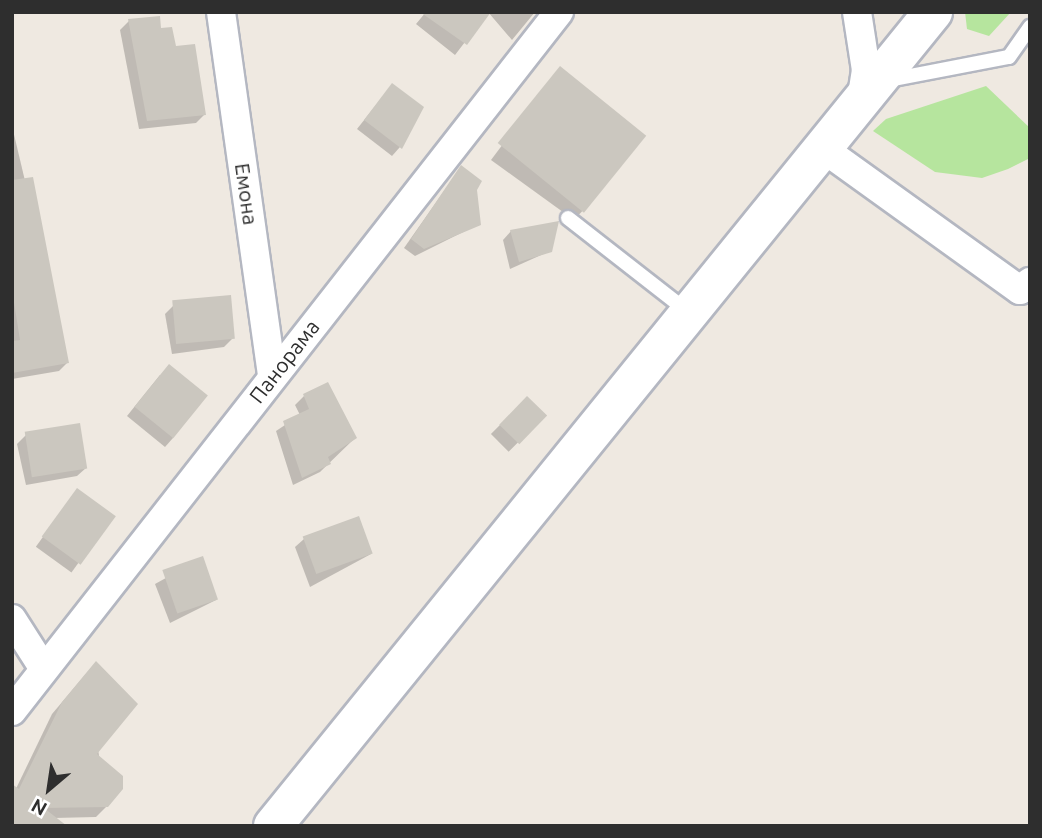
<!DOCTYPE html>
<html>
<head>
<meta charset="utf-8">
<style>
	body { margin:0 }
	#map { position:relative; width:1042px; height:838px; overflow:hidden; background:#efe9e1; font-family:Ubuntu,sans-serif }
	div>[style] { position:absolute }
	.green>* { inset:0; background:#b6e59e }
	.shadow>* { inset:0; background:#0003; transform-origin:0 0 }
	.building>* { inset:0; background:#cbc7bf; transform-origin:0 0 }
	.roads { filter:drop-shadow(2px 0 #b4b7c1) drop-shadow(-2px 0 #b4b7c1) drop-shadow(0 2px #b4b7c1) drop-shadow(0 -2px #b4b7c1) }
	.service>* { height:14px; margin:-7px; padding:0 7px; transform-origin:7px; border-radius:7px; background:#fff }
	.minor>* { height:28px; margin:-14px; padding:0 14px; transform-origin:14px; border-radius:14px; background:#fff }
	.secondary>* { height:38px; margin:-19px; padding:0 19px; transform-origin:19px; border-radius:19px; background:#fff }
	span { translate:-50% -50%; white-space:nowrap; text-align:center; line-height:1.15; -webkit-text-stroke:6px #fff; paint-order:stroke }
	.street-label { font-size:21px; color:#2e2e2e }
	.frame { position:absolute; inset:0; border:14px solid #2e2e2e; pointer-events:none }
	.north { position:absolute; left:14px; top:754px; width:70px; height:70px; -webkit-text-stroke:5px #fff; paint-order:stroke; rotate:209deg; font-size:19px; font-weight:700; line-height:28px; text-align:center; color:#2e2e2e }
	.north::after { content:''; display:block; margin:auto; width:24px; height:32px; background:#2e2e2e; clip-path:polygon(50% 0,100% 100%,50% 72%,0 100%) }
</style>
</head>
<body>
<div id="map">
	<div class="green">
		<i style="clip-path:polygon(965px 12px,1011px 12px,989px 36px,967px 29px)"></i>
		<i style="clip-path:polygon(986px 86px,1030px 128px,1030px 158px,1008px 169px,982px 178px,935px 172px,873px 131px,886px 119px)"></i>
	</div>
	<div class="shadow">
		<i style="clip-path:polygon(426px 12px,535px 12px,512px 40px,488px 12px,455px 55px,416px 24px)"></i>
		<i style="clip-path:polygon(129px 21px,159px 30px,174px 48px,204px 115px,196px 123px,139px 129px,120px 30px)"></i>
		<i style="clip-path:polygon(560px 68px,587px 206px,574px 220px,491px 160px)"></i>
		<i style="clip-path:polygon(392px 85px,400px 147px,392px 156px,357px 129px)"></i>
		<i style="clip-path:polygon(12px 126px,68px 362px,59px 371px,12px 379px)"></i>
		<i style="clip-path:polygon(461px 167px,479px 224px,415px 256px,404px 248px)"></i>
		<i style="clip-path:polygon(511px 231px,550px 251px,510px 269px,503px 240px)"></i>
		<i style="clip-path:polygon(174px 305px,233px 338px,224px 347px,172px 354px,165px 314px)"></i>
		<i style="clip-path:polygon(160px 375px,173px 438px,165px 447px,127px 416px)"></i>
		<i style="clip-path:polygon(304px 396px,355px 438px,320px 472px,293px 485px,276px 431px,300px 415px,295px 405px)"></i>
		<i style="left:527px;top:398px;width:25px;height:51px;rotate:45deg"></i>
		<i style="clip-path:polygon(26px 435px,86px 468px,77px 476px,26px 485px,17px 444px)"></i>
		<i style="left:77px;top:490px;width:44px;height:70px;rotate:36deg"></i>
		<i style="clip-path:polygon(304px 539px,371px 554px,310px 587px,295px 547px)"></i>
		<i style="clip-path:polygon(202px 558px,216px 600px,170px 623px,155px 584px)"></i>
		<i style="clip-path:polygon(86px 674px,107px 806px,96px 817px,54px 818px,12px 797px,52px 714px)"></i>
	</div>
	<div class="building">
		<i style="clip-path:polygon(420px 12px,491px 12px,467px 45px)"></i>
		<i style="clip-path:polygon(160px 16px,161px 28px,172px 27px,176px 46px,195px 44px,206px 115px,147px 121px,128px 19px)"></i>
		<i style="left:560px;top:66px;width:111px;height:99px;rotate:39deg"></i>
		<i style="clip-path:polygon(392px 83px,424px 107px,402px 149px,364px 120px)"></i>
		<i style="clip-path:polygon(461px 165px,482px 181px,477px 190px,481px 225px,424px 249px,411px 239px)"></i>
		<i style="clip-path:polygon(33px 177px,69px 363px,12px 373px,12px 341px,20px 340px,12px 290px,12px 180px)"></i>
		<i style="clip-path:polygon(559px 221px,552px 252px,519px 262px,510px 230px)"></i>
		<i style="left:231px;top:295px;width:44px;height:59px;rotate:85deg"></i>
		<i style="left:169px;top:364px;width:50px;height:55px;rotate:39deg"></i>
		<i style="clip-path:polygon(328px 382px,357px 438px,328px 457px,331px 464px,302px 478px,283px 421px,309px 409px,303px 394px)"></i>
		<i style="left:527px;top:396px;width:28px;height:40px;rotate:44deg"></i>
		<i style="left:80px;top:423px;width:46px;height:56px;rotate:81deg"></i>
		<i style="left:77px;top:488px;width:48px;height:60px;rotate:36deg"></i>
		<i style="left:359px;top:516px;width:40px;height:60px;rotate:70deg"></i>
		<i style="left:203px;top:556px;width:46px;height:43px;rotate:71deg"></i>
		<i style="clip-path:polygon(96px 661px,138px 704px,97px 754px,123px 776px,123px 789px,108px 807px,44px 808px,67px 826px,12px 826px,12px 784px,19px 789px,62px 702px)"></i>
	</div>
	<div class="roads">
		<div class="service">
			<i style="left:889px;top:80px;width:122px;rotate:-10.9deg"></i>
			<i style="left:1009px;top:57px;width:37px;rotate:-55deg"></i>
			<i style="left:568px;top:218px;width:151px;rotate:38deg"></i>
		</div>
		<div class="minor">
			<i style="left:221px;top:12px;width:367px;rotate:82deg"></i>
			<i style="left:857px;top:12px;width:59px;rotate:81.2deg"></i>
			<i style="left:866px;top:70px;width:33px;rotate:99deg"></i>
			<i style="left:825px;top:150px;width:240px;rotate:35.7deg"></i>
			<i style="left:1020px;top:290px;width:13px;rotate:-39deg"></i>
			<i style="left:12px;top:619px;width:59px;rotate:57.4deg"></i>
			<i style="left:12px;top:711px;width:888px;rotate:-51.96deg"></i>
		</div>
		<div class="secondary">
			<i style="left:273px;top:826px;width:1048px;rotate:-50.96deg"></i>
		</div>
	</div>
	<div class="street-label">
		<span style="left:247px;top:194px;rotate:82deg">Емона</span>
		<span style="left:284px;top:361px;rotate:-52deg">Панорама</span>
	</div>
	<div class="frame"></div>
	<div class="north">N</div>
</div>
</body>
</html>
